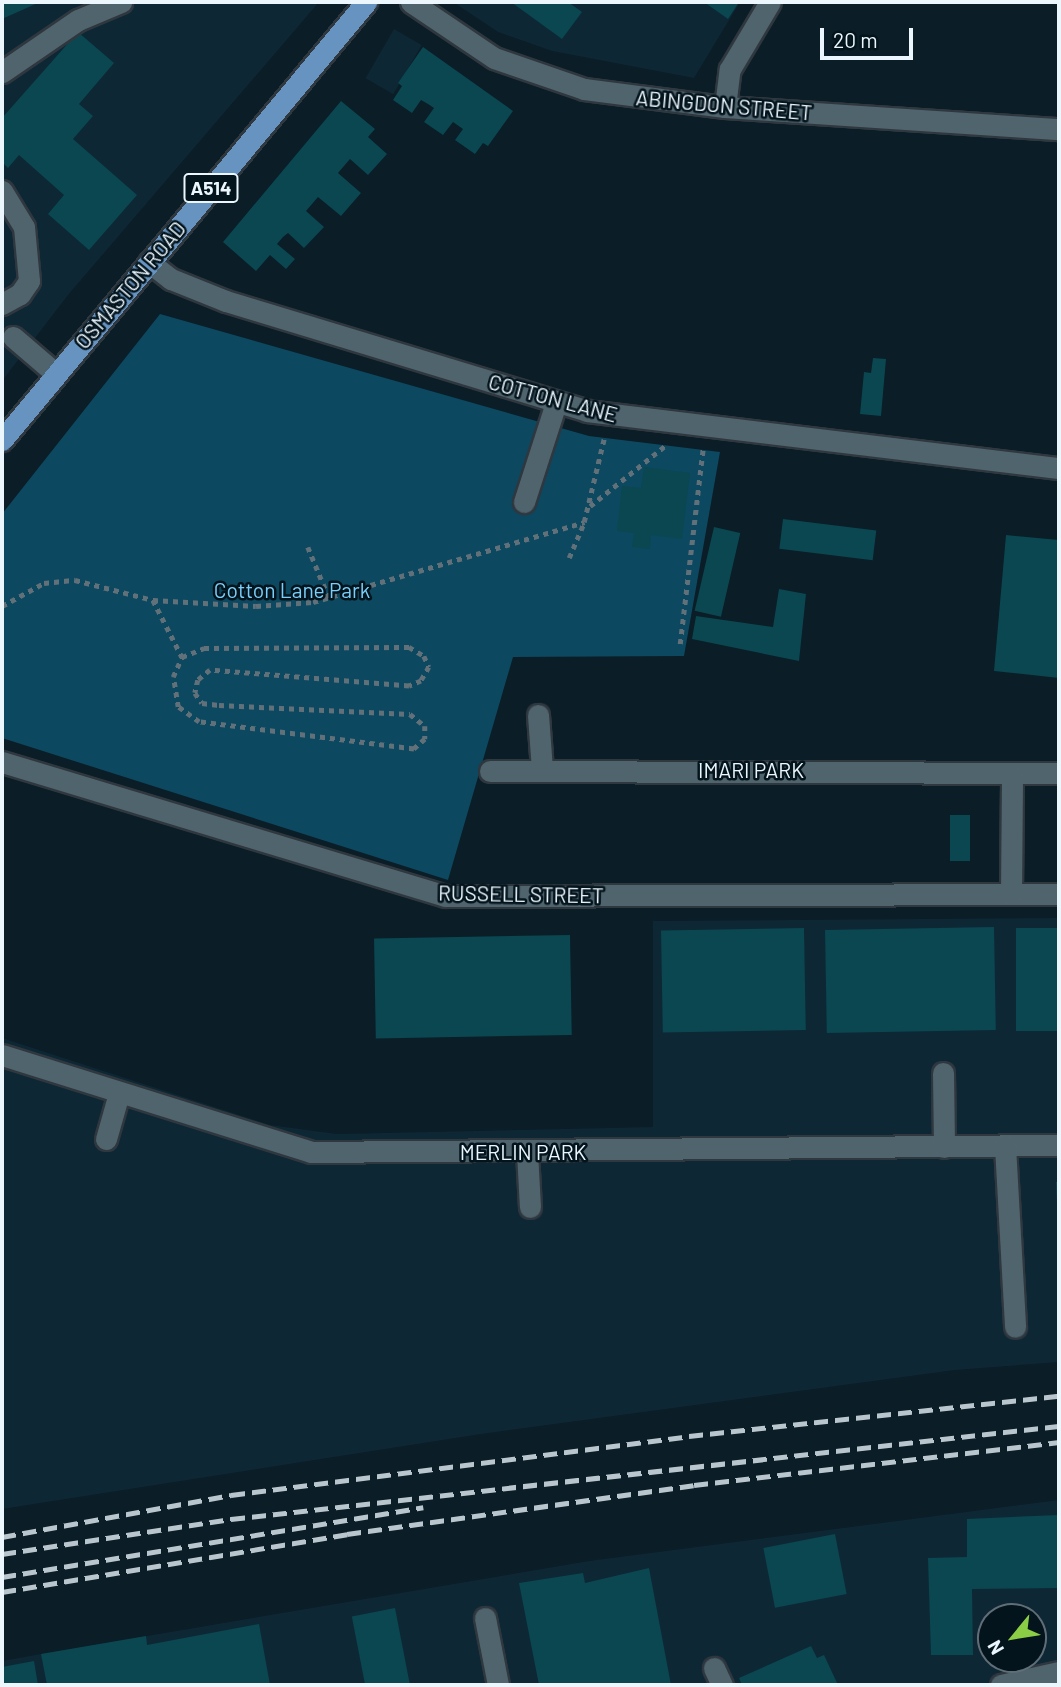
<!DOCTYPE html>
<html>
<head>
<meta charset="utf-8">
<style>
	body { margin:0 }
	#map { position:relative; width:1061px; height:1687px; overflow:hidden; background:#0b1d26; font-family:Barlow,sans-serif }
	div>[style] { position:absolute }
	.built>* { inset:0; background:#0e2734; transform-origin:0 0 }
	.green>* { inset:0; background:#0c4860 }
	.building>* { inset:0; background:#0a4751; transform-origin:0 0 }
	.path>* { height:4.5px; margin-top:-2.25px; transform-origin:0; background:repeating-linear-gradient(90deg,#627179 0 5px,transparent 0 10px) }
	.roads { filter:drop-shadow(2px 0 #2f373f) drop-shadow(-2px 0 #2f373f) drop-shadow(0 2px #2f373f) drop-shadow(0 -2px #2f373f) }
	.minor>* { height:21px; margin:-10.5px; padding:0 10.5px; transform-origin:10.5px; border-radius:10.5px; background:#50646e }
	.major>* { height:21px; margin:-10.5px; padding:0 10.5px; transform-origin:10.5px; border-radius:10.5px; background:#6693c0 }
	.rail>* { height:5px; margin-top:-2.5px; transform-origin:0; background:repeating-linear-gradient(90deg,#b9c6cd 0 14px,transparent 0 21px) }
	span { translate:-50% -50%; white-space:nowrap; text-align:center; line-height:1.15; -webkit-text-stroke:5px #04141d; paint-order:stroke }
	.shield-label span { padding:2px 5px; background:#04141d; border:2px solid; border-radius:5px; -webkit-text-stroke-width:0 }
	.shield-label { font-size:19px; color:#ebf6fd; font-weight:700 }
	.street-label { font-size:21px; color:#ebf6fd }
	.park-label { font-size:21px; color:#79cffa }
	.frame { position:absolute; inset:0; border:4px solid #ebf6fd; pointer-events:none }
	.north { position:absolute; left:977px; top:1603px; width:70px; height:70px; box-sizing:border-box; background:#04141d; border:2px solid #606e77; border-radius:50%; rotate:240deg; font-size:19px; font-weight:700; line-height:28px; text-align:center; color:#ebf6fd }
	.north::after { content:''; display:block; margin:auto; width:24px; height:32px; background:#8bce46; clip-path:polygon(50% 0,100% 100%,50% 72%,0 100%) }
	.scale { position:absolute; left:820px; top:28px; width:93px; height:32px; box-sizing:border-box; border:4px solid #ebf6fd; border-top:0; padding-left:9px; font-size:21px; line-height:24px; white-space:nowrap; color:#ebf6fd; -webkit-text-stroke:5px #04141d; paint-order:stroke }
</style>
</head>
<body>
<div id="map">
	<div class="built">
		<i style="clip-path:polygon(2px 2px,319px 2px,68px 295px,2px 381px)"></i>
		<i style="clip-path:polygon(453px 2px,740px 2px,694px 78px,552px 51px,498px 32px)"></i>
		<i style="left:394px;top:29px;width:32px;height:57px;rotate:30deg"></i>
		<i style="clip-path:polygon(1059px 918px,1059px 1362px,955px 1370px,481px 1434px,2px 1509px,2px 1038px,270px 1125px,337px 1134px,653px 1127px,653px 921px)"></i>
		<i style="clip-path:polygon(evenodd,1059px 1500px,1059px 1685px,2px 1685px,2px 1661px,41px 1654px,589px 1561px,1059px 1500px,991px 1617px,1033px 1617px,1033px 1659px,991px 1659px,991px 1617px)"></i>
	</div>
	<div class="green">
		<i style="clip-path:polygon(160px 314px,589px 436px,720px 452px,684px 656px,513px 657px,448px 880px,2px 738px,2px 514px)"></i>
	</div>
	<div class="building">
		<i style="clip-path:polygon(2px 2px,40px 2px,2px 19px)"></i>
		<i style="clip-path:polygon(511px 2px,568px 2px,582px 12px,562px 39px)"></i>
		<i style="clip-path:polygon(704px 2px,739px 2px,728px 19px)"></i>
		<i style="clip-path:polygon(78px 32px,114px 63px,79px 104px,93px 116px,73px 139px,137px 195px,89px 250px,48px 214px,64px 195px,19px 155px,8px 168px,2px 162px,2px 118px)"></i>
		<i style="clip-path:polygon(423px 47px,513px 111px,488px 146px,483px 143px,475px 154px,455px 140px,463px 129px,453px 122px,443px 135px,424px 122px,434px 108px,428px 104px,421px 100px,412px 113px,393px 100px,402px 86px,398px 83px)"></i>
		<i style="clip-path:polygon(341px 101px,375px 129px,368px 137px,387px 154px,368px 175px,350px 159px,338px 173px,361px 193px,341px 216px,318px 197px,306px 211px,324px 227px,304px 248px,288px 233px,283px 237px,277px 244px,295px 259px,286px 269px,270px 255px,256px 271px,223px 242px)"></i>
		<i style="clip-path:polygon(873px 358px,886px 359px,881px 416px,860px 414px,864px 372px,871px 373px)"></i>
		<i style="clip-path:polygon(644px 467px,690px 473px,682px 539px,651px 535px,650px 549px,632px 547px,634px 533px,617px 531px,622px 486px,641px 488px)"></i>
		<i style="left:783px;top:519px;width:94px;height:30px;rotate:7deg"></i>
		<i style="left:714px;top:527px;width:27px;height:86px;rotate:13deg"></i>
		<i style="clip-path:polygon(1006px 535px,1059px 540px,1059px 678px,994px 671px)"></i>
		<i style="clip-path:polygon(779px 589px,806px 594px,799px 661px,692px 639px,696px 616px,773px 627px)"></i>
		<i style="left:950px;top:815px;width:20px;height:46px"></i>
		<i style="left:994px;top:927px;width:103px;height:169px;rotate:89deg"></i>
		<i style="left:804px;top:928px;width:102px;height:143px;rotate:89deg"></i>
		<i style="left:1016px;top:928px;width:43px;height:103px"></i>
		<i style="left:570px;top:935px;width:100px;height:196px;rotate:89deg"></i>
		<i style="clip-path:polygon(1056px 1182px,1059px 1182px,1059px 1202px,1057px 1203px)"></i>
		<i style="clip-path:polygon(1059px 1515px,1059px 1588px,972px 1589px,973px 1655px,931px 1655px,928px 1558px,967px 1557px,967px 1519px)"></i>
		<i style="left:835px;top:1534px;width:61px;height:73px;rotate:79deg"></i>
		<i style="clip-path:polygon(649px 1568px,671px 1685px,539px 1685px,519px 1583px,583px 1573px,585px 1583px)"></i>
		<i style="left:395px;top:1608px;width:78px;height:44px;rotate:79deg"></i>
		<i style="clip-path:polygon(259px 1624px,270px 1685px,47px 1685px,41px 1654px,146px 1636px,147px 1645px)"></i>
		<i style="clip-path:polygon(811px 1646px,817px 1658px,824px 1655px,838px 1685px,742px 1685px,739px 1678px)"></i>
		<i style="clip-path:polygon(34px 1661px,38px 1685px,2px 1685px,2px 1667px)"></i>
	</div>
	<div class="path">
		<i style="left:590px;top:506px;width:96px;rotate:-38.7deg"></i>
		<i style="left:308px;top:547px;width:55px;rotate:67.6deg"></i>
		<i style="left:569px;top:558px;width:38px;rotate:-67deg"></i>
		<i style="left:153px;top:600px;width:64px;rotate:63deg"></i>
		<i style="left:2px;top:606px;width:48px;rotate:-28.7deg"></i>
		<i style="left:44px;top:583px;width:31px;rotate:-6deg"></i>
		<i style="left:75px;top:580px;width:81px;rotate:14.4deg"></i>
		<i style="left:153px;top:600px;width:103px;rotate:3.3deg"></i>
		<i style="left:256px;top:606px;width:57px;rotate:-4deg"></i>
		<i style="left:313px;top:602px;width:283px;rotate:-16.4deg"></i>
		<i style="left:584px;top:522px;width:85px;rotate:-76.5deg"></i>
		<i style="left:680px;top:644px;width:197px;rotate:-83.3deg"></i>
		<i style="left:409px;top:647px;width:17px;rotate:31deg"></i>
		<i style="left:424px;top:656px;width:12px;rotate:66deg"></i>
		<i style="left:429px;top:667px;width:16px;rotate:120deg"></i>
		<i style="left:421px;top:681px;width:13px;rotate:157deg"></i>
		<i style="left:409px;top:686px;width:200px;rotate:-175.4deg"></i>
		<i style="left:210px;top:670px;width:16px;rotate:140deg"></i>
		<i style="left:198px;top:680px;width:13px;rotate:103deg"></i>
		<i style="left:195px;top:693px;width:12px;rotate:55deg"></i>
		<i style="left:202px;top:703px;width:17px;rotate:7deg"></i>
		<i style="left:219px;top:705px;width:191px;rotate:2.7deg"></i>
		<i style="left:410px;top:714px;width:19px;rotate:39deg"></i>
		<i style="left:425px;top:726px;width:13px;rotate:90deg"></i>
		<i style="left:425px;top:739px;width:15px;rotate:138deg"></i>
		<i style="left:414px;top:749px;width:217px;rotate:-172.8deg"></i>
		<i style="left:199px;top:722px;width:26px;rotate:-144deg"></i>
		<i style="left:178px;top:707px;width:30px;rotate:-99deg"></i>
		<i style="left:173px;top:677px;width:22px;rotate:-66deg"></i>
		<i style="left:182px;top:657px;width:24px;rotate:-22deg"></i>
		<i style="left:204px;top:648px;width:205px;rotate:-0.3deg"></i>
	</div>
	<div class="roads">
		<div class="minor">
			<i style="left:411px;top:2px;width:100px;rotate:34deg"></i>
			<i style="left:494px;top:58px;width:95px;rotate:19deg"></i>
			<i style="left:584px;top:89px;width:142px;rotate:7.3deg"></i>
			<i style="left:725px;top:107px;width:335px;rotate:3.8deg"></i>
			<i style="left:2px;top:72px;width:92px;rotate:-34.4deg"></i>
			<i style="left:78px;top:20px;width:47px;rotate:-22.7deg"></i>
			<i style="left:725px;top:107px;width:38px;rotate:-83deg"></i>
			<i style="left:730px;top:69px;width:78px;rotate:-59.2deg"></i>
			<i style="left:2px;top:191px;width:42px;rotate:58.6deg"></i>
			<i style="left:24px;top:227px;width:54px;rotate:84.7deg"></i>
			<i style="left:29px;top:281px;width:16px;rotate:125deg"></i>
			<i style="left:20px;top:294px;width:21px;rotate:151deg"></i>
			<i style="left:149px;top:262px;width:28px;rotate:38deg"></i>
			<i style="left:171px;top:279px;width:59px;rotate:21.8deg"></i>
			<i style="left:226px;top:301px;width:377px;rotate:16.9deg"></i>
			<i style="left:587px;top:411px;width:475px;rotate:6.9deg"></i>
			<i style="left:13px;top:337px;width:55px;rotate:40.6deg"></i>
			<i style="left:524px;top:502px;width:104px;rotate:-72.1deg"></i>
			<i style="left:538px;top:715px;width:55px;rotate:85.8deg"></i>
			<i style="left:2px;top:762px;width:463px;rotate:16.8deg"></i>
			<i style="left:445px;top:896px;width:614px;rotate:-0.19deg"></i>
			<i style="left:490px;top:771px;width:569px;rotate:0.2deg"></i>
			<i style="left:1011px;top:894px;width:118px;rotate:-89.5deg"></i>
			<i style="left:2px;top:1055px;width:324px;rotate:17.4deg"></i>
			<i style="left:311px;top:1152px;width:748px;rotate:-0.54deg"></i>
			<i style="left:943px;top:1073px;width:74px;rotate:89.2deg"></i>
			<i style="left:106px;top:1139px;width:48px;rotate:-74.2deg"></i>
			<i style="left:1005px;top:1146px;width:181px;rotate:86.8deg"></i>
			<i style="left:527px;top:1152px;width:55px;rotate:86.9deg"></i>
			<i style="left:485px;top:1618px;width:68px;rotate:79deg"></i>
			<i style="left:714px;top:1668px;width:19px;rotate:65deg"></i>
			<i style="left:1001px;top:1685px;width:59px;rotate:-12.6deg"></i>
		</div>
		<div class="major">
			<i style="left:2px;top:440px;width:570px;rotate:-50.27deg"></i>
		</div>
	</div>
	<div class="rail">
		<i style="left:2px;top:1537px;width:233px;rotate:-10.4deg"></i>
		<i style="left:231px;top:1495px;width:462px;rotate:-7.3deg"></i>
		<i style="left:689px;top:1436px;width:372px;rotate:-6.2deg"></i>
		<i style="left:2px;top:1554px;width:232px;rotate:-8.7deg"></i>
		<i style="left:231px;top:1519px;width:833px;rotate:-6.41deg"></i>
		<i style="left:2px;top:1577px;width:427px;rotate:-9.4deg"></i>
		<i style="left:2px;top:1592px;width:350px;rotate:-9.5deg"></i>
		<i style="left:347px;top:1534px;width:350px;rotate:-8deg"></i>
		<i style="left:694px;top:1485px;width:368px;rotate:-6.7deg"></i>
	</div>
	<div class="shield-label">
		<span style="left:211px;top:188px">A514</span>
	</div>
	<div class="street-label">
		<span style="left:724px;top:105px;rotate:5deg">ABINGDON STREET</span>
		<span style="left:130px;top:285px;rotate:-50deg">OSMASTON ROAD</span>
		<span style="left:553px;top:398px;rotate:15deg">COTTON LANE</span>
		<span style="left:751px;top:770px">IMARI PARK</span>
		<span style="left:521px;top:894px;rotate:1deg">RUSSELL STREET</span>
		<span style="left:523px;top:1152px">MERLIN PARK</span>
	</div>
	<div class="park-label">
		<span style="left:292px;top:590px">Cotton Lane Park</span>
	</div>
	<div class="frame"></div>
	<div class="north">N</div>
	<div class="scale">20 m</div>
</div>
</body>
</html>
